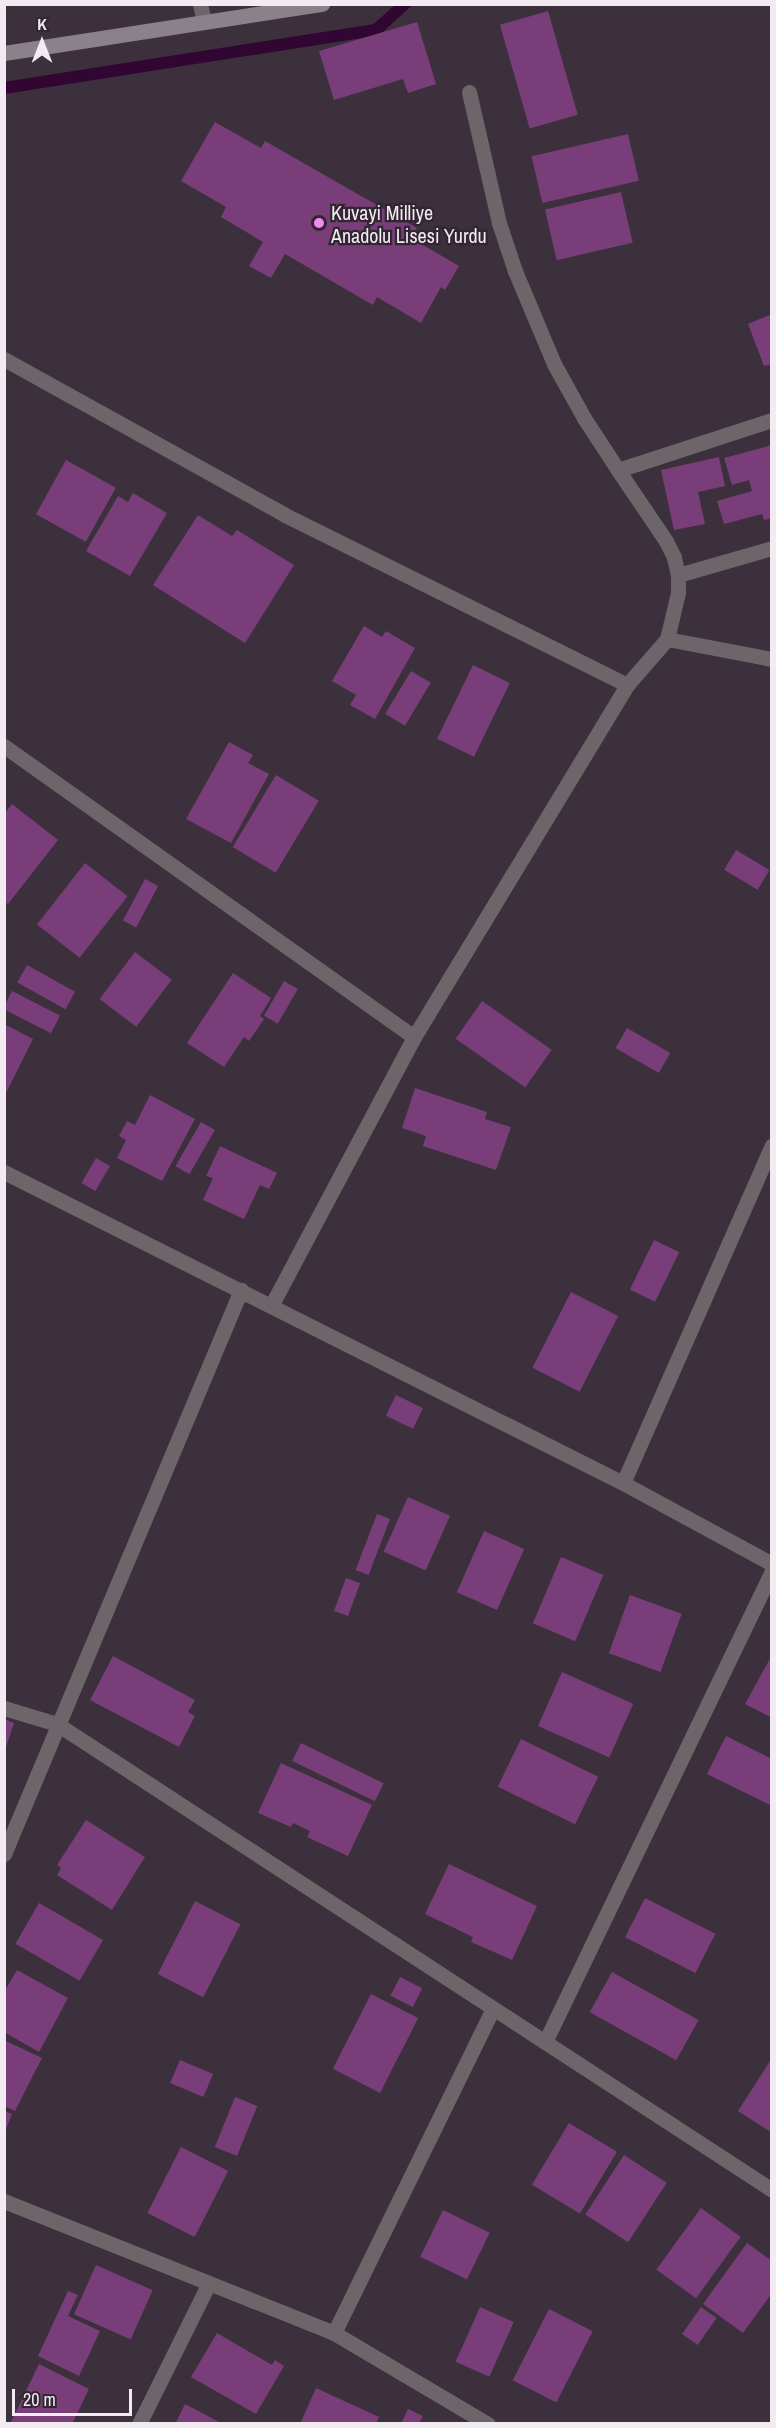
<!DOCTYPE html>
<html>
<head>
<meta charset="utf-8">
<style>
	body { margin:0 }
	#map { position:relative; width:776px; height:2428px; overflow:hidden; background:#3b303b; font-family:"Archivo Narrow",sans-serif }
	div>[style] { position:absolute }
	.stream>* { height:12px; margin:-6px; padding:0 6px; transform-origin:6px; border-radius:6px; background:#320633 }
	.building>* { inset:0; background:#793e7a; transform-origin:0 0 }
	.lane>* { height:15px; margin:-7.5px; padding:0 7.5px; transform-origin:7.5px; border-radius:7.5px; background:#6c666b }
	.street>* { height:15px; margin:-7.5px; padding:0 7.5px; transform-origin:7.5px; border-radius:7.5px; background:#6c666b }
	.secondary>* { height:15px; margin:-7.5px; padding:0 7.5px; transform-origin:7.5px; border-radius:7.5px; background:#8a818a }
	.dots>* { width:16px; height:16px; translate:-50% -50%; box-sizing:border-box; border:3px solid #312631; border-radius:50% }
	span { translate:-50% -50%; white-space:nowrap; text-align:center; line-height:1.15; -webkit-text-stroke:4.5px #312631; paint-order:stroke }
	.poi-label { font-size:20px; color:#f2ebf2 }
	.left { translate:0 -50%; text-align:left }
	.frame { position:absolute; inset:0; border:6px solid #f2ebf2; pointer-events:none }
	.north { position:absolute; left:12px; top:12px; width:60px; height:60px; -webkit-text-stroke:4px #312631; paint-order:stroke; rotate:0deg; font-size:16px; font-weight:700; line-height:24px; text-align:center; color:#f2ebf2 }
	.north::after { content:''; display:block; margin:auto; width:21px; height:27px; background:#f2ebf2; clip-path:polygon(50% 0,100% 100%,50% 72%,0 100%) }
	.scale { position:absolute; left:12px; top:2389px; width:120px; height:27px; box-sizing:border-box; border:3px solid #f2ebf2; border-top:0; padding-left:8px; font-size:18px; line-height:21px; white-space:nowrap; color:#f2ebf2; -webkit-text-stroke:4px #312631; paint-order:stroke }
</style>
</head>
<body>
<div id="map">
	<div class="stream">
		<i style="left:4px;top:88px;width:376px;rotate:-8.9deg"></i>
		<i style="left:376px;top:30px;width:39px;rotate:-42deg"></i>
	</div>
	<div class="building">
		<i style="left:548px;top:11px;width:108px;height:50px;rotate:74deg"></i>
		<i style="clip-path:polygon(417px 22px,436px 84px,408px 93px,403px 79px,334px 100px,319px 51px)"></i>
		<i style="clip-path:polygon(215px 122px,261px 148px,265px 141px,417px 228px,411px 238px,459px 266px,445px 290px,441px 287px,421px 323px,377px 297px,373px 305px,285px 254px,271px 278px,249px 266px,263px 242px,221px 217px,226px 207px,181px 181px)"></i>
		<i style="left:628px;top:134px;width:48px;height:99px;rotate:77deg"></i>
		<i style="left:621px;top:192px;width:52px;height:78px;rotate:77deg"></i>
		<i style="clip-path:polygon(772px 314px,772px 364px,764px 366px,748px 324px)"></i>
		<i style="clip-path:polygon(772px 445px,772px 518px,764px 520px,762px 514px,724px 524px,717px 501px,752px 491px,749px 480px,732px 485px,724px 458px)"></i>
		<i style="clip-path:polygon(719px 457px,725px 486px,698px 492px,705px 524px,674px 530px,661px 470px)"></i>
		<i style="left:66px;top:460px;width:57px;height:62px;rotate:29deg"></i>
		<i style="clip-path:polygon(133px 493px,167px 513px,130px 576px,86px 551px,118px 496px,128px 502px)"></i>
		<i style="clip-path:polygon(198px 515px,232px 536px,237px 530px,294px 565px,245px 643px,153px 585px)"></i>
		<i style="clip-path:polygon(364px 626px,382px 637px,386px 631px,415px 648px,375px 719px,350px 705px,356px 695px,332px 681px)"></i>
		<i style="left:473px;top:665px;width:41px;height:82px;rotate:26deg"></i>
		<i style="left:411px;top:671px;width:23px;height:50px;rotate:31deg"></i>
		<i style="clip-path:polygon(229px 742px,253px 755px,248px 763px,269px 774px,231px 843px,186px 819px)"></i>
		<i style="left:276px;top:775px;width:50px;height:84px;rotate:31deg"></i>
		<i style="clip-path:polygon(12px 804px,58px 840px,8px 904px,4px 902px,4px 814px)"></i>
		<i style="left:736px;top:850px;width:39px;height:23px;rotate:31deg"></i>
		<i style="left:85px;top:863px;width:54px;height:78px;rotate:38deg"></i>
		<i style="left:145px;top:879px;width:15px;height:47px;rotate:28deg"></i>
		<i style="left:135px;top:952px;width:46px;height:59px;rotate:37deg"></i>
		<i style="left:27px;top:965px;width:55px;height:20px;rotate:29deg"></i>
		<i style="clip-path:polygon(233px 973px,271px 998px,260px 1016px,264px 1019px,249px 1041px,244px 1037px,224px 1067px,187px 1043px)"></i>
		<i style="left:284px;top:981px;width:16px;height:40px;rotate:30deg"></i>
		<i style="left:12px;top:991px;width:54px;height:20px;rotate:27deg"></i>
		<i style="left:482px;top:1001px;width:85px;height:46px;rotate:35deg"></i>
		<i style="clip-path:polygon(4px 1024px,33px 1039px,4px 1097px)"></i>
		<i style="left:627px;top:1028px;width:50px;height:23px;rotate:30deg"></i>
		<i style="clip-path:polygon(415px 1088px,487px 1112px,485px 1119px,511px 1127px,496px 1170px,423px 1146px,426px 1136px,402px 1128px)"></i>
		<i style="clip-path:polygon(150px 1095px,195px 1119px,162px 1181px,117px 1158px,126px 1140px,119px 1136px,127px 1121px,135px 1125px)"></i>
		<i style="left:201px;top:1122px;width:16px;height:51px;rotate:30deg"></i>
		<i style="clip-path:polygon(220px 1146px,277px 1173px,269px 1189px,260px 1185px,244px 1219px,203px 1200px,213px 1178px,206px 1176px)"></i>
		<i style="left:96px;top:1158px;width:16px;height:29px;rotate:30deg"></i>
		<i style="left:654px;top:1240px;width:28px;height:55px;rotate:26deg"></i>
		<i style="left:571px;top:1292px;width:53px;height:85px;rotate:27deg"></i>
		<i style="left:396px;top:1395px;width:30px;height:23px;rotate:26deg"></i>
		<i style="left:408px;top:1497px;width:46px;height:60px;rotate:24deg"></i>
		<i style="left:377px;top:1514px;width:14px;height:60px;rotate:21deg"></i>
		<i style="left:484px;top:1531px;width:44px;height:67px;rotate:24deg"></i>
		<i style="left:561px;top:1557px;width:46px;height:72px;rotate:23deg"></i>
		<i style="left:346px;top:1578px;width:15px;height:35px;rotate:20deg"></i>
		<i style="left:630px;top:1595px;width:55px;height:62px;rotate:20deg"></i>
		<i style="clip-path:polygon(772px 1655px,772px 1718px,745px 1704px)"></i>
		<i style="clip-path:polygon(113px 1656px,195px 1700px,188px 1712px,195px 1716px,179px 1747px,90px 1700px)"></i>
		<i style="left:562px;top:1672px;width:78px;height:59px;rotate:24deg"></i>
		<i style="clip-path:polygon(4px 1719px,14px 1723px,5px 1750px,4px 1750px)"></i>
		<i style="clip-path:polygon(726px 1736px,772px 1759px,772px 1806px,707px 1774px)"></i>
		<i style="left:521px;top:1739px;width:86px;height:53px;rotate:26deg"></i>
		<i style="left:301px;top:1743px;width:92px;height:20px;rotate:26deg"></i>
		<i style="clip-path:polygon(281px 1763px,372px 1805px,348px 1856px,307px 1837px,310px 1831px,293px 1823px,291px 1827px,258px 1813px)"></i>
		<i style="clip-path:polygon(86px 1820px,145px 1857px,112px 1910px,57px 1875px,61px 1868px,57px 1865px)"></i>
		<i style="clip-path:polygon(449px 1864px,537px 1906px,512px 1960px,471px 1942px,473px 1937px,425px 1914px)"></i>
		<i style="left:645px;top:1898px;width:79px;height:44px;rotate:27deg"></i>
		<i style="left:195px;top:1901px;width:51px;height:82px;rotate:27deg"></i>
		<i style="left:39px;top:1903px;width:74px;height:47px;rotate:30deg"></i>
		<i style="clip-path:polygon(17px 1970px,68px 1998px,39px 2052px,4px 2032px,4px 1992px)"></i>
		<i style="left:612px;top:1972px;width:99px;height:46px;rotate:29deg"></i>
		<i style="left:400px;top:1977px;width:25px;height:21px;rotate:27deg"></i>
		<i style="left:371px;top:1994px;width:53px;height:84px;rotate:27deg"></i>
		<i style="clip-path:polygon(4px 2040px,42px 2058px,15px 2111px,4px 2106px)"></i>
		<i style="clip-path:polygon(772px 2058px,772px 2133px,738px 2111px)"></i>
		<i style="left:180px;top:2060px;width:36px;height:25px;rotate:23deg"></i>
		<i style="left:235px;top:2097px;width:24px;height:54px;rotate:22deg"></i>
		<i style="clip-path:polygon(4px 2111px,12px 2114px,5px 2132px,4px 2132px)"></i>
		<i style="left:569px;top:2123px;width:56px;height:72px;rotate:31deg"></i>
		<i style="left:181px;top:2147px;width:53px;height:74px;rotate:27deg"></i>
		<i style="left:624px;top:2155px;width:51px;height:71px;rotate:33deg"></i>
		<i style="left:701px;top:2208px;width:49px;height:76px;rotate:36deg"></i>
		<i style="left:443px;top:2210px;width:52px;height:52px;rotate:26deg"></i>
		<i style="clip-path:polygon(747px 2243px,772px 2261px,772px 2293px,743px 2333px,703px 2304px)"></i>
		<i style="left:96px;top:2265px;width:62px;height:54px;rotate:24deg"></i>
		<i style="clip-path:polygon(68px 2291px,78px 2295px,68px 2316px,100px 2331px,79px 2376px,38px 2356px)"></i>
		<i style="left:480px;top:2307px;width:37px;height:60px;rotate:24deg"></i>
		<i style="left:701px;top:2307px;width:19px;height:33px;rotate:35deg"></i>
		<i style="left:549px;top:2309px;width:49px;height:80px;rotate:27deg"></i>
		<i style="clip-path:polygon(217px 2333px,272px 2365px,275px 2360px,284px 2366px,256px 2414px,191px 2377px)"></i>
		<i style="clip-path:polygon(39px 2364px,89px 2389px,72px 2424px,10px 2424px)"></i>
		<i style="clip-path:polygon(316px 2388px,379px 2417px,376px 2424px,300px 2424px)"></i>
		<i style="clip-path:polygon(185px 2404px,223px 2424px,175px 2424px)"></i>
		<i style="clip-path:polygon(408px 2409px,423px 2416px,419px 2424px,401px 2424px)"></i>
	</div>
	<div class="lane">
		<i style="left:469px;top:92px;width:134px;rotate:77.1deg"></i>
		<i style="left:499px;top:223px;width:51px;rotate:71.6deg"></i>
		<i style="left:515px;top:271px;width:101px;rotate:67.2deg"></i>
		<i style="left:554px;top:364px;width:62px;rotate:60.9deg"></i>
		<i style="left:584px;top:418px;width:62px;rotate:56.8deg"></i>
	</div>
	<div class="street">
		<i style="left:200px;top:4px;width:18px;rotate:77deg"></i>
		<i style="left:4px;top:359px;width:321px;rotate:29deg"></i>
		<i style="left:285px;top:515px;width:382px;rotate:26.4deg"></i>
		<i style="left:678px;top:575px;width:98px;rotate:-16deg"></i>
		<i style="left:667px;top:639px;width:47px;rotate:-76.6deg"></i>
		<i style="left:678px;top:593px;width:18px;rotate:-90deg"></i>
		<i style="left:678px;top:575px;width:18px;rotate:-103deg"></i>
		<i style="left:674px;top:557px;width:18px;rotate:-117deg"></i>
		<i style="left:666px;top:541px;width:86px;rotate:-124.1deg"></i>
		<i style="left:618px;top:470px;width:162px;rotate:-18deg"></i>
		<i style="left:4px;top:746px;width:503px;rotate:35.37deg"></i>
		<i style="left:4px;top:1172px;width:693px;rotate:26.68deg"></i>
		<i style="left:623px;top:1483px;width:170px;rotate:28.5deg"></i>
		<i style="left:271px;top:1306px;width:305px;rotate:-62deg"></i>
		<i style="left:414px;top:1037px;width:411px;rotate:-58.8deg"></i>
		<i style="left:627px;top:685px;width:61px;rotate:-49deg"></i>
		<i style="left:667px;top:639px;width:107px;rotate:10.8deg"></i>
		<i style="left:623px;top:1483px;width:369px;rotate:-66.2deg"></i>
		<i style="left:4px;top:1708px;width:55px;rotate:16.8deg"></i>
		<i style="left:57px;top:1724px;width:853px;rotate:33.09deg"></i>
		<i style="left:4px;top:1854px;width:612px;rotate:-67.21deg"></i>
		<i style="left:545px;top:2042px;width:523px;rotate:-64.27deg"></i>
		<i style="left:4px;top:2201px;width:355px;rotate:21.8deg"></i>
		<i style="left:334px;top:2333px;width:179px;rotate:30.6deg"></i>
		<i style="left:334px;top:2333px;width:361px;rotate:-63.9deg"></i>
		<i style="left:139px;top:2424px;width:157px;rotate:-63.6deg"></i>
	</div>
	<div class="secondary">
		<i style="left:4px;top:53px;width:322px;rotate:-8.8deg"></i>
	</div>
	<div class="dots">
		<i style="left:319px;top:223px;background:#f28af3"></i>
	</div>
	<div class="poi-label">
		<span class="left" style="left:331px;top:224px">Kuvayi Milliye<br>Anadolu Lisesi Yurdu</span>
	</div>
	<div class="frame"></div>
	<div class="north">K</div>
	<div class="scale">20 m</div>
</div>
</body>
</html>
